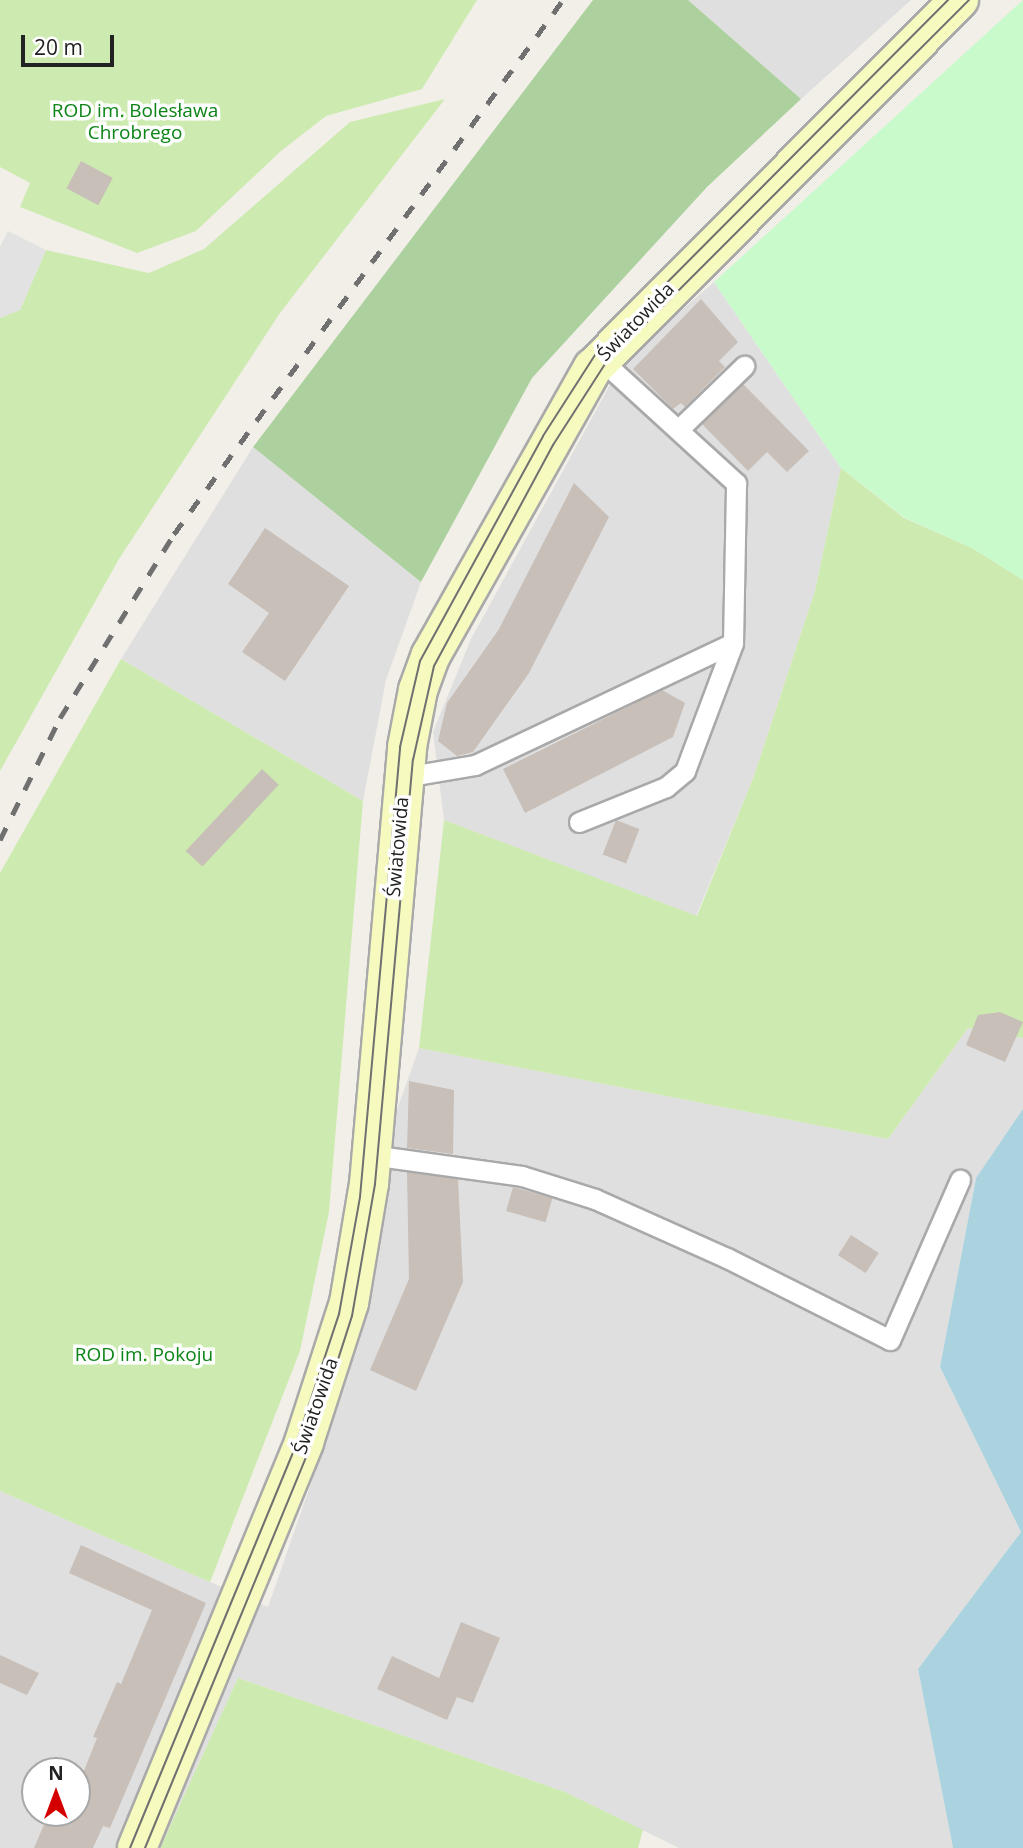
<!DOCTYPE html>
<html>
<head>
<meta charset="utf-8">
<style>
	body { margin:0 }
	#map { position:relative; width:1023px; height:1848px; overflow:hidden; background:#f2efe9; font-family:"Open Sans",sans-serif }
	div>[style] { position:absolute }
	.residential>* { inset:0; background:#e0dfdf }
	.grass>* { inset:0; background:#cdebb0 }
	.forest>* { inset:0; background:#add19e }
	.park>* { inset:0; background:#c8facc }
	.parking>* { inset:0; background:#e2e2e2 }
	.water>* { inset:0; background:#aad3df }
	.building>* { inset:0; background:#c7bfb8; transform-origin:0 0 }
	.roads { filter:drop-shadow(2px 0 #a9a9a9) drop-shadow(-2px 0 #a9a9a9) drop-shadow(0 2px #a9a9a9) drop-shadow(0 -2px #a9a9a9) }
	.lane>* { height:19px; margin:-9.5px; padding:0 9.5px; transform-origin:9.5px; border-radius:9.5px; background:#fff }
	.secondary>* { height:38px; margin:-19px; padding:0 19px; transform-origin:19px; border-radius:19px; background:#f7fabf }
	.tram>* { height:2px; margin:-1px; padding:0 1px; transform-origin:1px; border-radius:1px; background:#707070 }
	.rail>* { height:5px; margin-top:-2.5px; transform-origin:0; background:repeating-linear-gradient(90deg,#707070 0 14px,transparent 0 28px) }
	span { translate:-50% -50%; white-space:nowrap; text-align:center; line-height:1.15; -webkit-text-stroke:7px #fff; paint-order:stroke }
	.park-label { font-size:19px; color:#0c8416 }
	.street-label { font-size:19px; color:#222 }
	.north { position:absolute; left:21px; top:1757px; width:70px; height:70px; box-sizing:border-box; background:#fff; border:2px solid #a7a7a7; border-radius:50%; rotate:0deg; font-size:19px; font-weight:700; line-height:28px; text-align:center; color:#222 }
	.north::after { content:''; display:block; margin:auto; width:24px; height:32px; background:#d40000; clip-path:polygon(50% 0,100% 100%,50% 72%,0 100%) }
	.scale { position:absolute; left:21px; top:35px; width:93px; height:32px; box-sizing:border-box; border:4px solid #222; border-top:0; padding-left:9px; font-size:21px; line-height:24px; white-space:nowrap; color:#222; -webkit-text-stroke:5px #fff; paint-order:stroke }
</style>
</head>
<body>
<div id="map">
	<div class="residential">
		<i style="clip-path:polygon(688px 0,911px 0,801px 99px)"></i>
		<i style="clip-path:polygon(714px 282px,841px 468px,815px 591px,754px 776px,696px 916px,444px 820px,433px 732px,471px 639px,623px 361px)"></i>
		<i style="clip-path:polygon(253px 447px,421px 582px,386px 680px,363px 801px,121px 659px)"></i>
		<i style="clip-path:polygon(evenodd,968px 1028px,1023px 1038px,1023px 1109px,976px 1178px,940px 1367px,1021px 1532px,918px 1669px,953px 1848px,679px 1848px,565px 1792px,238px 1678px,160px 1848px,0 1848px,0 1491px,268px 1607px,348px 1377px,375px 1261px,386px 1141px,419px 1048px,888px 1139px,968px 1028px,35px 1771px,77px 1771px,77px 1813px,35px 1813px,35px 1771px)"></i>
	</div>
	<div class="grass">
		<i style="clip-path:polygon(0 0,477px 0,422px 89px,326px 116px,281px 151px,196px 231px,137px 253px,20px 207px,30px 183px,0 167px)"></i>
		<i style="clip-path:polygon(445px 99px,280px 313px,119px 559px,0 771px,0 318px,20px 310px,46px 250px,149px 273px,204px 249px,350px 122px)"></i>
		<i style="clip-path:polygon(841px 468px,904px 518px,972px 548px,1023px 580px,1023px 1038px,968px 1028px,888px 1139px,419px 1048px,444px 820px,697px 916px,754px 776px,815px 591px)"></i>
		<i style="clip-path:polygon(121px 659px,363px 801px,329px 1212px,300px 1351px,210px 1582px,0 1491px,0 873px)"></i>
		<i style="clip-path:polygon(238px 1678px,565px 1792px,643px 1830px,638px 1848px,160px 1848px)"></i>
	</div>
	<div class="forest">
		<i style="clip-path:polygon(593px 0,688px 0,801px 99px,707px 187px,532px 378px,421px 582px,253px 447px)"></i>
	</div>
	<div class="park">
		<i style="clip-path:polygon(1023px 0,1023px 580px,972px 548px,905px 518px,841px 468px,714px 282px)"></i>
	</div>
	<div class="parking">
		<i style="clip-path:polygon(8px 231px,46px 250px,20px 310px,0 318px,0 247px)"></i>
	</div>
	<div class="water">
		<i style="clip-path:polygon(1023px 1109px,1023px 1848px,953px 1848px,918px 1669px,1021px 1532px,940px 1367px,976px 1178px)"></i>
	</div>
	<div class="building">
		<i style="left:81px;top:161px;width:36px;height:31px;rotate:28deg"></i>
		<i style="clip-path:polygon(701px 299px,738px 342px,719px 361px,725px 367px,685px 407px,681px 403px,673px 409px,633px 369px)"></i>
		<i style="clip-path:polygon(743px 384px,809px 451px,787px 472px,767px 452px,748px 471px,702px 424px)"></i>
		<i style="clip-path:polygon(574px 483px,609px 517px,529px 673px,473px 752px,457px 756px,438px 741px,447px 703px,499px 629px)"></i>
		<i style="clip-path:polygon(265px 528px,349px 586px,285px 681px,242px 652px,269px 613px,228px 584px)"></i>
		<i style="clip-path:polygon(662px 690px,685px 703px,673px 737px,525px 813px,503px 769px)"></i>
		<i style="left:262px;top:769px;width:23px;height:112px;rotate:43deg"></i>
		<i style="left:616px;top:820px;width:25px;height:37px;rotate:21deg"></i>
		<i style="clip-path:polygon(1000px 1012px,1023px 1022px,1005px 1062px,966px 1045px,978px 1015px)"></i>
		<i style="clip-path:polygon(409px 1081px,454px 1090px,453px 1154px,407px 1148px)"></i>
		<i style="clip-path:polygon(407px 1172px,458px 1179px,462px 1261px,463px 1282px,416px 1391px,370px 1370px,409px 1279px)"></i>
		<i style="left:513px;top:1187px;width:41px;height:25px;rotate:16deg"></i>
		<i style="left:851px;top:1235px;width:33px;height:24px;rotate:33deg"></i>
		<i style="clip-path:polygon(81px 1545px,206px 1603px,110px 1828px,103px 1826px,93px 1848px,34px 1848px,49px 1813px,77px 1813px,77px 1788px,97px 1738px,93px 1737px,117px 1682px,121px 1684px,152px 1610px,69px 1573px)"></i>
		<i style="clip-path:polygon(461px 1622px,500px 1638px,473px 1703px,457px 1697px,447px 1720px,377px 1689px,392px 1656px,439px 1678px)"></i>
		<i style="clip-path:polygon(0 1655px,39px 1673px,27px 1695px,0 1683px)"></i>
	</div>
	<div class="roads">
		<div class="lane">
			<i style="left:679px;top:429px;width:91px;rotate:-44.1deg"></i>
			<i style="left:404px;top:777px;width:72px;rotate:-9.6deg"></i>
			<i style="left:475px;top:765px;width:285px;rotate:-25.3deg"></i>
			<i style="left:579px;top:822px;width:94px;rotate:-21.9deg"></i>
			<i style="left:666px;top:787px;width:25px;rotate:-40deg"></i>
			<i style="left:685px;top:771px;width:137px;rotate:-69.4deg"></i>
			<i style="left:733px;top:643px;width:160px;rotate:-88.9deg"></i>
			<i style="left:736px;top:483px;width:184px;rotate:-137.6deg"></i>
			<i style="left:371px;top:1155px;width:152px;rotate:7.9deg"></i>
			<i style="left:522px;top:1176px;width:77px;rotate:17.5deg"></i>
			<i style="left:595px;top:1199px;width:145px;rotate:24.1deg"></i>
			<i style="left:727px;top:1258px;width:182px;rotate:26.7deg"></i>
			<i style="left:890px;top:1340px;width:175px;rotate:-66.4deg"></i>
		</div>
		<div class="secondary">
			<i style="left:137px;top:1848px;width:439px;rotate:-67.6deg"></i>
			<i style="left:304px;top:1442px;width:146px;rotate:-72.1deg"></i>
			<i style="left:349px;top:1303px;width:121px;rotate:-80.5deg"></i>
			<i style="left:369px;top:1184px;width:439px;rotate:-85deg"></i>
			<i style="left:407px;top:747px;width:58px;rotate:-79.1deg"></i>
			<i style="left:418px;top:690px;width:37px;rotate:-70deg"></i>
			<i style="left:431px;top:655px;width:330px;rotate:-60.6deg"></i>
			<i style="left:593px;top:368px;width:519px;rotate:-45.16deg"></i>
		</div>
	</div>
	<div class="tram">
		<i style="left:130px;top:1848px;width:434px;rotate:-67.6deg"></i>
		<i style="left:295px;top:1447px;width:140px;rotate:-71.7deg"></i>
		<i style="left:339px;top:1314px;width:119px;rotate:-79.8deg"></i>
		<i style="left:360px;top:1197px;width:452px;rotate:-84.9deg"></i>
		<i style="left:400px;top:747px;width:88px;rotate:-76.9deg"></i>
		<i style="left:420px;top:661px;width:256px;rotate:-61.3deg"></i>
		<i style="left:543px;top:436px;width:96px;rotate:-57.3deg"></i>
		<i style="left:595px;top:355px;width:501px;rotate:-45.16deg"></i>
		<i style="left:145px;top:1848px;width:427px;rotate:-67.6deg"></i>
		<i style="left:308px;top:1453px;width:144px;rotate:-72.2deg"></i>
		<i style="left:352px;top:1316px;width:134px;rotate:-80.1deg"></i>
		<i style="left:375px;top:1184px;width:426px;rotate:-84.9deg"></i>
		<i style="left:413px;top:760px;width:96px;rotate:-77.4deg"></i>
		<i style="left:434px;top:666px;width:251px;rotate:-61.7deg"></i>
		<i style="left:553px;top:445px;width:96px;rotate:-57.3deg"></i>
		<i style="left:605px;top:364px;width:515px;rotate:-45deg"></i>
	</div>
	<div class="rail">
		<i style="left:0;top:840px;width:136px;rotate:-63.8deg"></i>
		<i style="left:60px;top:718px;width:216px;rotate:-58.2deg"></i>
		<i style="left:174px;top:534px;width:661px;rotate:-53.93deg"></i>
	</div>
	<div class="park-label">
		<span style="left:135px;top:122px">ROD im. Bolesława<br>Chrobrego</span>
		<span style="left:144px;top:1355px">ROD im. Pokoju</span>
	</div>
	<div class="street-label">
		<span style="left:636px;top:322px;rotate:-46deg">Światowida</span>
		<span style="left:398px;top:847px;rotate:-85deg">Światowida</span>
		<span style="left:316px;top:1406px;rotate:-71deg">Światowida</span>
	</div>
	<div class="north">N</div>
	<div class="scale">20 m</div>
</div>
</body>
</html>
